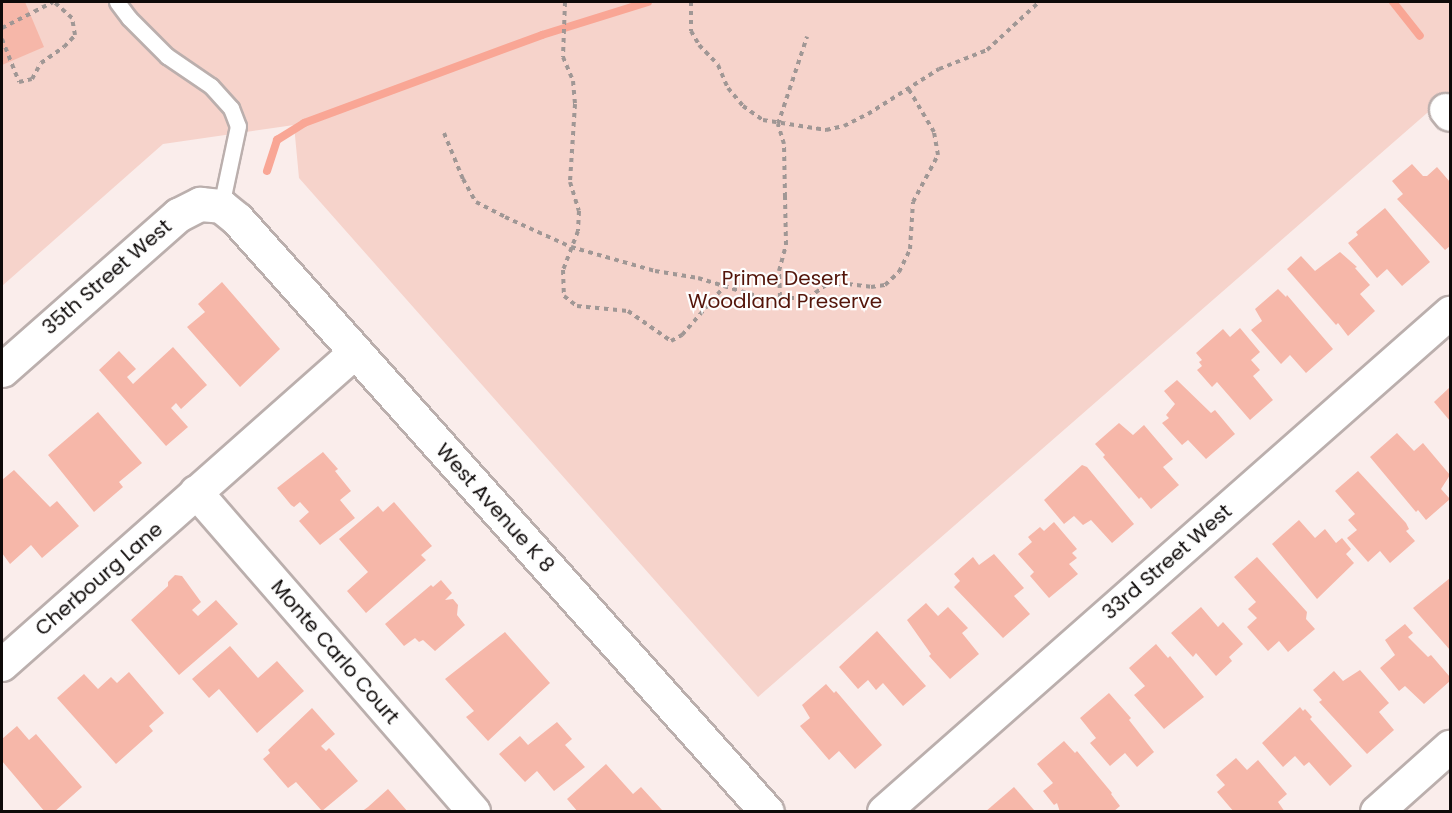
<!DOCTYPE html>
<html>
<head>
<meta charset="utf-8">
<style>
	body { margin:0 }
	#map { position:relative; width:1452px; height:813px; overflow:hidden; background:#faedeb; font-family:Poppins,sans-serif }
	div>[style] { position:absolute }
	.green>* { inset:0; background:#f6d3cb }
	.stream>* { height:8px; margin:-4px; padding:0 4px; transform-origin:4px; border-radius:4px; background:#f9a695 }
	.building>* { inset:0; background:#f6b7a9 }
	.path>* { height:4px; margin-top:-2px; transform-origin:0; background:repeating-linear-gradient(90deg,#a09795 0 4.5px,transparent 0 9px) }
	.roads { filter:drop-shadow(2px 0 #bbafad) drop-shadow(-2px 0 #bbafad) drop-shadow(0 2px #bbafad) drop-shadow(0 -2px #bbafad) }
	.service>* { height:15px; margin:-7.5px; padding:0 7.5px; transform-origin:7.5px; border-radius:7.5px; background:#fff }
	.minor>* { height:32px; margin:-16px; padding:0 16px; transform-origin:16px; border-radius:16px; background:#fff }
	.tertiary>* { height:33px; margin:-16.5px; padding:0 16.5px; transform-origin:16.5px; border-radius:16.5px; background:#fff }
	span { translate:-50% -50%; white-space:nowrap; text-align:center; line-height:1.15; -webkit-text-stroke:4.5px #fefefe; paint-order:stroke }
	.street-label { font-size:20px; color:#0e0a09 }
	.park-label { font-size:20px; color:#54150a }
	.frame { position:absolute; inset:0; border:3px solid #0e0a09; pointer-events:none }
</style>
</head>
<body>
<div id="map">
	<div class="green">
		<i style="clip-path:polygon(2px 2px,1450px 2px,1450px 93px,758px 697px,299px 178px,294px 125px,163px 144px,2px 286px)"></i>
	</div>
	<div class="stream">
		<i style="left:1393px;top:2px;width:43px;rotate:51.5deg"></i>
		<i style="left:267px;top:171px;width:33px;rotate:-72deg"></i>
		<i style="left:277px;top:140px;width:32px;rotate:-32deg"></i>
		<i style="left:304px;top:123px;width:254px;rotate:-20.3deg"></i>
		<i style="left:542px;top:35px;width:111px;rotate:-17.3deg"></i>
	</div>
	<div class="building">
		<i style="clip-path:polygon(2px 2px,25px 2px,44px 47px,2px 65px)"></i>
		<i style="clip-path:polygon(1412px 164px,1423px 176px,1427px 176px,1437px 167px,1450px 182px,1450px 246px,1445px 250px,1397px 199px,1403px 194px,1392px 181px)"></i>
		<i style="clip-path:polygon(1385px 208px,1430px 262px,1402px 286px,1387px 269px,1377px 278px,1348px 243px,1358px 235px,1356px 232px)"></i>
		<i style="clip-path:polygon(1340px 252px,1357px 267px,1355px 268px,1370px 285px,1360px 294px,1375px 311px,1348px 336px,1338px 323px,1336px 325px,1287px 269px,1301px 256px,1315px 271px)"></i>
		<i style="clip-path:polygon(222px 282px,280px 349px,240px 387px,187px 327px,205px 312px,198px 304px)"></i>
		<i style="clip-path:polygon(1278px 289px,1286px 297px,1287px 295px,1333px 349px,1306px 373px,1290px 355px,1281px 364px,1251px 330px,1262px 321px,1255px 309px)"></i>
		<i style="clip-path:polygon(1240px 328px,1260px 352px,1251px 360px,1260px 370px,1253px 376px,1273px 400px,1250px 420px,1217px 382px,1212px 387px,1197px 370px,1202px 366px,1199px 362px,1202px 360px,1196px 353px,1223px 329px,1230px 337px)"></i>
		<i style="clip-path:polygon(173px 347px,207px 385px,181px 409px,176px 403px,171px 408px,188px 427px,166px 446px,99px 370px,119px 351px,136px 369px,127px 377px,133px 384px)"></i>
		<i style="clip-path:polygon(1177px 380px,1211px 413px,1215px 410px,1235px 434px,1206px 459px,1188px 440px,1182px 445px,1162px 423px,1169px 418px,1166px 415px,1175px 404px,1164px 391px)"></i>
		<i style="clip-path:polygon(1450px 387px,1450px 421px,1434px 402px)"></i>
		<i style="clip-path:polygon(98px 412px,142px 463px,119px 482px,123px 487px,94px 512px,48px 455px)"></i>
		<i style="clip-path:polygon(1119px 423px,1133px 435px,1144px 425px,1173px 459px,1163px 467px,1179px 485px,1151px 509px,1141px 497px,1139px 499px,1103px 457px,1105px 455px,1095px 444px)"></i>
		<i style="clip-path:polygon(1397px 433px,1414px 451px,1423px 443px,1450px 475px,1441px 489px,1450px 499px,1426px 520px,1418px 510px,1416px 512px,1370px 457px)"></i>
		<i style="clip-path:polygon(323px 452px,338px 469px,335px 471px,351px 491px,340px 500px,355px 518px,320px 545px,299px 521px,309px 512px,300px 502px,294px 507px,291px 505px,277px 488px)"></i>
		<i style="clip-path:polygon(1082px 465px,1087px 467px,1134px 524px,1112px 543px,1091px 520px,1083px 525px,1074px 516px,1064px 524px,1044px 500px)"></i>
		<i style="clip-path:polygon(14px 470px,50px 507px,57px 501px,79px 526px,42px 558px,31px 545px,10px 564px,2px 553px,2px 480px)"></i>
		<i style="clip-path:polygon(1358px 471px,1406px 523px,1409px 529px,1406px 531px,1415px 541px,1390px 563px,1380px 551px,1368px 562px,1347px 538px,1357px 530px,1348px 520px,1355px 514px,1335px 491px)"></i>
		<i style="clip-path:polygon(394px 502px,432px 546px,421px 555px,426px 560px,366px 613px,347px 591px,368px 572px,339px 539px,378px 506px,383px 512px)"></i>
		<i style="clip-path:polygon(1299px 520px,1315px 538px,1325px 529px,1336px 543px,1342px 538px,1351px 549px,1346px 554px,1354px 563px,1317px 599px,1272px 544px)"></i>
		<i style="clip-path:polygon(1054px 522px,1077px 549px,1072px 553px,1077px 558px,1069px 564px,1078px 574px,1049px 598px,1030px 576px,1034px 572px,1018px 554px,1032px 542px,1028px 537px,1040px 527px,1044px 531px)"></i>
		<i style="clip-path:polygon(994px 554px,1024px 588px,1014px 596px,1030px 614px,1003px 638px,954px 587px,960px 581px,954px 574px,973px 557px,979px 565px)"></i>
		<i style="clip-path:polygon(1257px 557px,1307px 612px,1306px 619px,1315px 629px,1288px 652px,1279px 641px,1268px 651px,1247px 627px,1257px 618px,1248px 609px,1256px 602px,1234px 577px)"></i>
		<i style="clip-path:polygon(175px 575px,182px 576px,201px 602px,192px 610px,198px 616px,216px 600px,238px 624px,179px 675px,131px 620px,168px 586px,168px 582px)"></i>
		<i style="clip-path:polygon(1450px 578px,1450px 650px,1413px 608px)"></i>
		<i style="clip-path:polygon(441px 580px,452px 593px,445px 600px,453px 599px,458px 605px,457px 615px,465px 625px,435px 651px,423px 640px,419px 642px,415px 638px,404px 646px,385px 624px,431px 585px,433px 587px)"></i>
		<i style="clip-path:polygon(926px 603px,938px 616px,948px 607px,968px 628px,962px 633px,979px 654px,950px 679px,929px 656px,931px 654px,907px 620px)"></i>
		<i style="clip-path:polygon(1201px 607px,1218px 627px,1223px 622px,1243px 644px,1229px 657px,1232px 661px,1216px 676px,1196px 653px,1193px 657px,1171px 633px)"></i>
		<i style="clip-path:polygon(1405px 624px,1413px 633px,1408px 637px,1428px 657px,1431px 655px,1450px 677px,1450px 681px,1424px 704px,1405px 686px,1399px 691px,1380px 668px,1395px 655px,1385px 640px)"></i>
		<i style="clip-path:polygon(877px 631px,926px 686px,903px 706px,883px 683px,876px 690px,868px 680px,858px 689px,839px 667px)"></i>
		<i style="clip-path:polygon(505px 632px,550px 683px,488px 741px,466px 717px,474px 711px,445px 679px)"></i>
		<i style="clip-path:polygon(1156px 644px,1168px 658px,1170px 656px,1204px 697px,1164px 729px,1134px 695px,1145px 686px,1129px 668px)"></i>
		<i style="clip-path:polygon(230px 646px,258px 678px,277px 661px,304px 691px,257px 733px,219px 689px,209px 698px,192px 679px)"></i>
		<i style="clip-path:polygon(1360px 670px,1389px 703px,1379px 712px,1394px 730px,1367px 754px,1319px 702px,1322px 700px,1313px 690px,1334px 671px,1343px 681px)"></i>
		<i style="clip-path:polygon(129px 672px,164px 713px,149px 726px,153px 731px,116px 764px,57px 698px,84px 674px,98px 689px,111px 677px,117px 683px)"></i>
		<i style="clip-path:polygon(826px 684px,834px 693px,836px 691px,882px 745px,855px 769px,839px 751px,829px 760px,800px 726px,810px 718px,802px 705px)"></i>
		<i style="clip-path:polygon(1109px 693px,1131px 718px,1129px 720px,1154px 752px,1137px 767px,1125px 753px,1110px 766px,1090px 743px,1096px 738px,1080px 718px)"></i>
		<i style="clip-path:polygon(1300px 707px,1303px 711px,1305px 709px,1312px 717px,1310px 719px,1352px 766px,1330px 786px,1309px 762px,1304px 766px,1295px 756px,1283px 767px,1262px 743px)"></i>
		<i style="clip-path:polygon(312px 708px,335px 734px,321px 746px,326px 751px,329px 748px,358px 781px,322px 811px,296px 782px,288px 788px,263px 759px,270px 753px,268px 750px)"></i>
		<i style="clip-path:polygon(557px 722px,572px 739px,565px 745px,585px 767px,554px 791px,537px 771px,525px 782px,499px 754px,520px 736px,528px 745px)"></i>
		<i style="clip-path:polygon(17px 726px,29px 740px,36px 734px,82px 787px,54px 812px,45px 812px,2px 761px,2px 739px)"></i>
		<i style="clip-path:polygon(1064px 741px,1075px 753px,1077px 751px,1112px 793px,1111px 794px,1120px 806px,1113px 812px,1060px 812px,1057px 803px,1054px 805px,1043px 791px,1053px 783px,1037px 764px)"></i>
		<i style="clip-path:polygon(1236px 758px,1247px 770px,1258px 760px,1287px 794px,1278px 802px,1285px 812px,1234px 812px,1217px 792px,1225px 785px,1216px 775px)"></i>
		<i style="clip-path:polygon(606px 764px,633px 794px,641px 787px,662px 810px,578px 812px,567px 799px)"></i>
		<i style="clip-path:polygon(1014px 787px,1034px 810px,1032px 812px,985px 812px)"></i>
		<i style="clip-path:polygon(388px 789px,408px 812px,361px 812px,368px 807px)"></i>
	</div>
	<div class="path">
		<i style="left:565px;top:2px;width:55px;rotate:92.1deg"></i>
		<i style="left:563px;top:57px;width:26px;rotate:67deg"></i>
		<i style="left:573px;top:81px;width:23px;rotate:85deg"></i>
		<i style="left:575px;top:104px;width:78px;rotate:93.7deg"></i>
		<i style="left:570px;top:182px;width:30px;rotate:73deg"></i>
		<i style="left:579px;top:211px;width:20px;rotate:93deg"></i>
		<i style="left:578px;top:231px;width:42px;rotate:111deg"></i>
		<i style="left:563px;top:270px;width:26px;rotate:88deg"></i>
		<i style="left:564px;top:296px;width:16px;rotate:38deg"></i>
		<i style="left:577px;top:306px;width:51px;rotate:5.6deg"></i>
		<i style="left:628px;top:311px;width:52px;rotate:34.9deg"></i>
		<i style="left:671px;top:341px;width:13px;rotate:-29deg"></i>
		<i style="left:682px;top:335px;width:62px;rotate:-48.9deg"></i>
		<i style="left:691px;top:2px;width:29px;rotate:90deg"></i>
		<i style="left:691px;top:31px;width:16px;rotate:60deg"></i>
		<i style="left:699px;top:45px;width:28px;rotate:46deg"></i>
		<i style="left:718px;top:65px;width:25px;rotate:67deg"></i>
		<i style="left:728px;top:88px;width:23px;rotate:50deg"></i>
		<i style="left:743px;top:106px;width:24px;rotate:35deg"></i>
		<i style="left:763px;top:120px;width:64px;rotate:9deg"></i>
		<i style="left:826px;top:130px;width:18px;rotate:-13deg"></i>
		<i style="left:844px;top:126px;width:27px;rotate:-27deg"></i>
		<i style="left:868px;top:114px;width:84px;rotate:-32.4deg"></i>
		<i style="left:939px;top:69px;width:52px;rotate:-21.6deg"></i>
		<i style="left:987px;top:50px;width:71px;rotate:-42.7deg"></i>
		<i style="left:2px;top:28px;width:57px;rotate:-27deg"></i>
		<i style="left:2px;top:39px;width:46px;rotate:68.4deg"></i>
		<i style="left:19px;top:82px;width:13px;rotate:-13deg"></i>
		<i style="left:32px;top:79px;width:18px;rotate:-61deg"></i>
		<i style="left:41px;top:63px;width:28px;rotate:-35deg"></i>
		<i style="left:64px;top:47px;width:16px;rotate:-47deg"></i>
		<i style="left:75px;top:35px;width:17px;rotate:-100deg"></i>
		<i style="left:72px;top:18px;width:24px;rotate:-138deg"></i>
		<i style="left:444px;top:133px;width:50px;rotate:67.6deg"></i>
		<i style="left:463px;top:179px;width:26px;rotate:61deg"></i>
		<i style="left:476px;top:202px;width:33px;rotate:27deg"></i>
		<i style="left:505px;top:217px;width:72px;rotate:24.4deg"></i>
		<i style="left:571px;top:247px;width:87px;rotate:15.9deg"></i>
		<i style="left:655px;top:271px;width:44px;rotate:9.2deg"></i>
		<i style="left:698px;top:278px;width:68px;rotate:17.1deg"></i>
		<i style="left:763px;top:298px;width:45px"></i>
		<i style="left:808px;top:298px;width:22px;rotate:-36deg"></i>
		<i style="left:826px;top:285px;width:22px;rotate:-3deg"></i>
		<i style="left:848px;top:284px;width:23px;rotate:7deg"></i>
		<i style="left:871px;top:287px;width:14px;rotate:-8deg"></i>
		<i style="left:885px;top:285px;width:19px;rotate:-43deg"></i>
		<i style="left:899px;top:272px;width:25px;rotate:-64deg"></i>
		<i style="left:910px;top:249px;width:47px;rotate:-86.3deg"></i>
		<i style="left:913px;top:202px;width:53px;rotate:-62deg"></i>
		<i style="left:938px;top:155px;width:23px;rotate:-100deg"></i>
		<i style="left:934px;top:132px;width:51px;rotate:-120.6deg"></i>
		<i style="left:780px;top:297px;width:26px;rotate:-92deg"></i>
		<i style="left:779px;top:271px;width:27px;rotate:-75deg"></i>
		<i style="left:786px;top:245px;width:48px;rotate:-91.2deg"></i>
		<i style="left:785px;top:197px;width:53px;rotate:-91.1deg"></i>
		<i style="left:784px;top:144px;width:21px;rotate:-107deg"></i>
		<i style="left:778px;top:124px;width:92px;rotate:-71.6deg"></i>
	</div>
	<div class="roads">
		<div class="service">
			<i style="left:117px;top:2px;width:20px;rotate:53deg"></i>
			<i style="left:129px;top:18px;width:54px;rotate:45deg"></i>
			<i style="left:167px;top:56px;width:53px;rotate:34.3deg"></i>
			<i style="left:211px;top:86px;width:30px;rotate:48deg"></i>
			<i style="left:231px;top:108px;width:19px;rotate:69deg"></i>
			<i style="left:238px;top:126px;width:82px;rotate:102deg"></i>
		</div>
		<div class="minor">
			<i style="left:1446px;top:110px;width:6px;rotate:51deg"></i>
			<i style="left:196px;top:492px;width:424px;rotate:49deg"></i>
			<i style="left:2px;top:665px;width:473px;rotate:-41.5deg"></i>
			<i style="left:884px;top:812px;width:755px;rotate:-41.4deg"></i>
			<i style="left:1377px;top:812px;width:98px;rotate:-41.7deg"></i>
		</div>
		<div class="tertiary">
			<i style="left:2px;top:370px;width:235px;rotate:-41.4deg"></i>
			<i style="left:178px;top:215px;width:25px;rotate:-27deg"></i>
			<i style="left:200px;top:204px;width:21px;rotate:5deg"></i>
			<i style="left:221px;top:206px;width:21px;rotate:39deg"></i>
			<i style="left:237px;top:219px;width:795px;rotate:48.21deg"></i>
		</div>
	</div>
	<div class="street-label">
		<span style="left:107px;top:277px;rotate:-41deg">35th Street West</span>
		<span style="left:495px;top:508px;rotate:48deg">West Avenue K 8</span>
		<span style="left:1167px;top:562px;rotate:-41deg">33rd Street West</span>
		<span style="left:99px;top:579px;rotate:-41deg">Cherbourg Lane</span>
		<span style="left:335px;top:652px;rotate:49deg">Monte Carlo Court</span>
	</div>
	<div class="park-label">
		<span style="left:785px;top:290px">Prime Desert<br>Woodland Preserve</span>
	</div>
	<div class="frame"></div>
</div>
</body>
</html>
